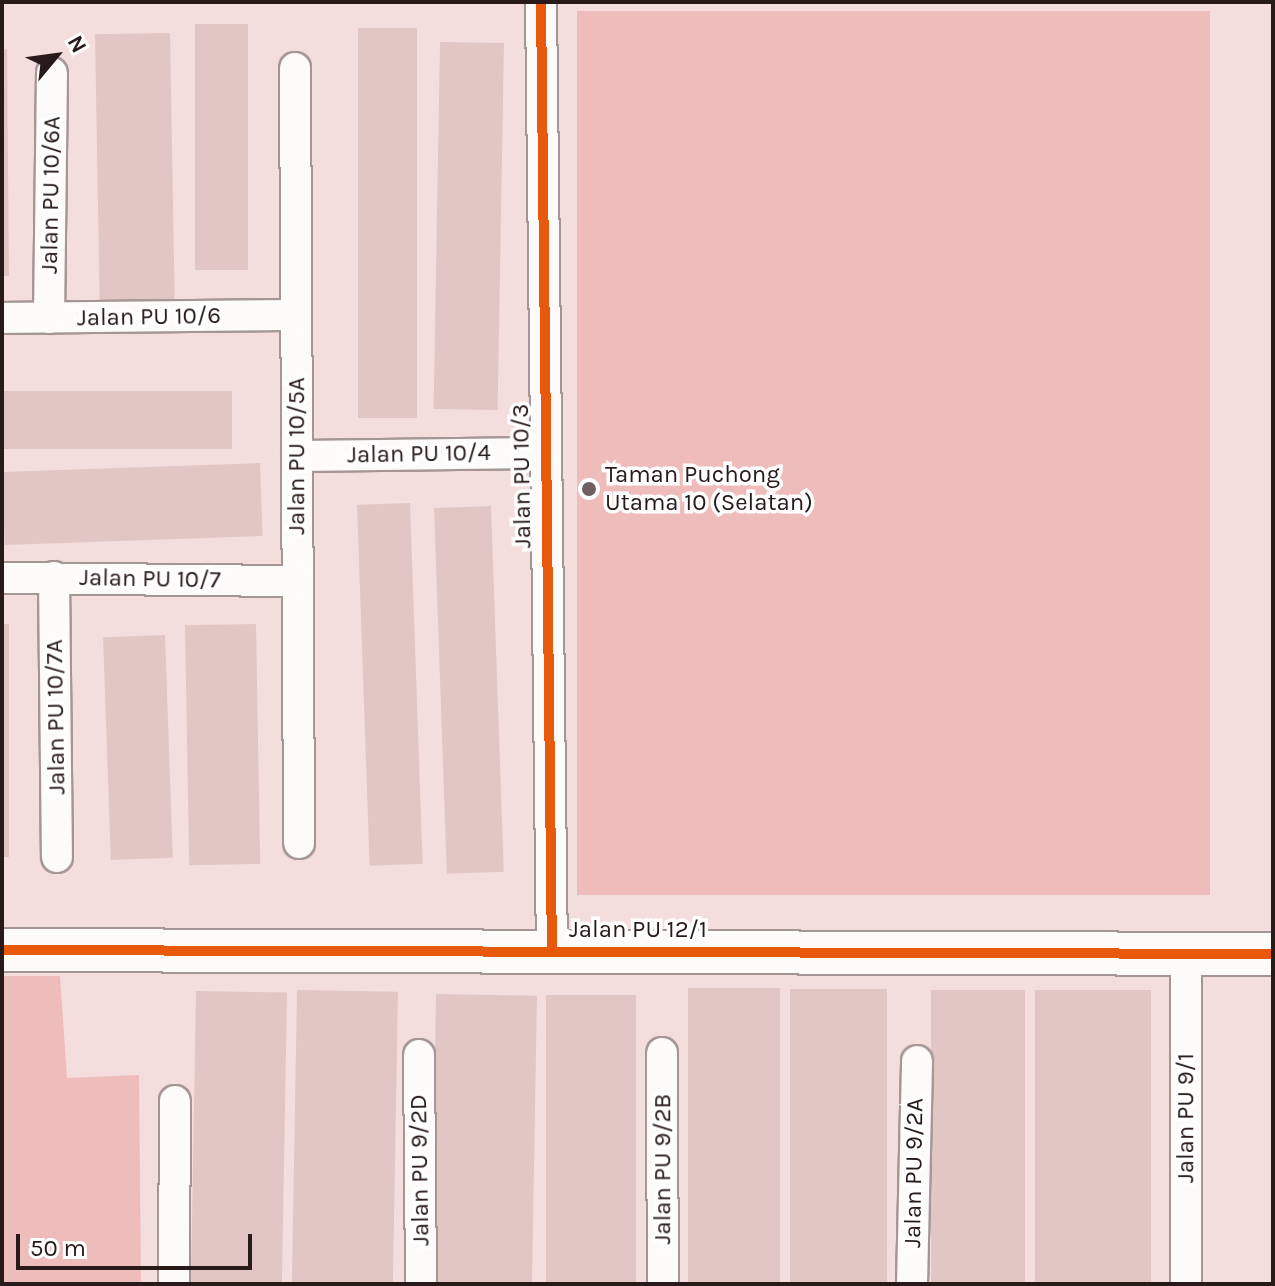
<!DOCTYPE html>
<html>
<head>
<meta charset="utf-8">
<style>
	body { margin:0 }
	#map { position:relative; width:1275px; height:1286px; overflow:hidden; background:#f3dedd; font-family:Karla,sans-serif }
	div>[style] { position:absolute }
	.green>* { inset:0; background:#eebcba; transform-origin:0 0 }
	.building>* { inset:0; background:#e2c6c4; transform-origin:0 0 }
	.roads { filter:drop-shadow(2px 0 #a59696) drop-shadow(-2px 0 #a59696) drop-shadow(0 2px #a59696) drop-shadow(0 -2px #a59696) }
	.street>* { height:30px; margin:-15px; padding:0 15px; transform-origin:15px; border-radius:15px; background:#fdfafa }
	.secondary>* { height:42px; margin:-21px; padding:0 21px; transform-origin:21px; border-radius:21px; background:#fdfafa }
	.cycleway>* { height:10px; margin:-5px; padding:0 5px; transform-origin:5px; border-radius:5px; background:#e8590c }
	.dots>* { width:22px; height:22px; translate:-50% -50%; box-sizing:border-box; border:4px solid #fff; border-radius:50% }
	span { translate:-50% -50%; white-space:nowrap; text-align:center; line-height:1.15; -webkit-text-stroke:7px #fff; paint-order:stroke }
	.street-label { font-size:24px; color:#281a19 }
	.poi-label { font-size:24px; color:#281a19 }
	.left { translate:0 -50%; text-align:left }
	.frame { position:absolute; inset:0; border:4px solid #281a19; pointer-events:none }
	.north { position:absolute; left:16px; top:16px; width:80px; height:80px; -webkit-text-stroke:6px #fff; paint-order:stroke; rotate:61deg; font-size:22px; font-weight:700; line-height:32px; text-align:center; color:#281a19 }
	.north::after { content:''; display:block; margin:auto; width:28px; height:36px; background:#281a19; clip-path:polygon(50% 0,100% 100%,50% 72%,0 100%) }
	.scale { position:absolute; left:16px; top:1234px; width:236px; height:36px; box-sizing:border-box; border:4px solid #281a19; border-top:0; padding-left:10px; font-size:24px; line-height:28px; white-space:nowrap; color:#281a19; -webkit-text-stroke:6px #fff; paint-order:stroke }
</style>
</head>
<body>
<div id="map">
	<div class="green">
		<i style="left:577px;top:11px;width:633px;height:884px"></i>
		<i style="clip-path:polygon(2px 976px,60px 976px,67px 1078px,139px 1075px,141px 1284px,2px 1284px)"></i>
	</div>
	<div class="building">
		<i style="left:195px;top:24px;width:53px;height:246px"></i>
		<i style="left:358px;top:28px;width:59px;height:390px"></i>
		<i style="left:170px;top:33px;width:271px;height:75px;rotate:89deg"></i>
		<i style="left:440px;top:42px;width:64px;height:367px;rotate:1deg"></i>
		<i style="clip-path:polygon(2px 49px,7px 49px,9px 276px,2px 276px)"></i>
		<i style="left:2px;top:391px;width:230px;height:58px"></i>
		<i style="left:260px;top:463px;width:73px;height:258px;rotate:88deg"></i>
		<i style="left:410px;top:503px;width:361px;height:53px;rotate:88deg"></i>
		<i style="left:491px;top:506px;width:366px;height:57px;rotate:88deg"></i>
		<i style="left:2px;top:624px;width:7px;height:233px"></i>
		<i style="left:256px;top:624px;width:240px;height:71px;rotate:89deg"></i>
		<i style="left:165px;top:635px;width:223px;height:62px;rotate:88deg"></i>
		<i style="left:688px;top:988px;width:92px;height:296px"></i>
		<i style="left:790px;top:989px;width:97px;height:295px"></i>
		<i style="left:297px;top:990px;width:101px;height:294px;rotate:1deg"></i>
		<i style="left:931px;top:990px;width:94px;height:294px"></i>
		<i style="left:1035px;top:990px;width:116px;height:294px"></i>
		<i style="left:196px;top:991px;width:91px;height:293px;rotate:1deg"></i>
		<i style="left:436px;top:994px;width:101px;height:290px;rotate:1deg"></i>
		<i style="left:546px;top:995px;width:90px;height:289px"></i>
	</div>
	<div class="roads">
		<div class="street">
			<i style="left:541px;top:2px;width:948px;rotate:89.34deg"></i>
			<i style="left:295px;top:68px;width:775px;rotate:89.7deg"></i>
			<i style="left:2px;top:318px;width:294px;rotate:-0.6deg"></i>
			<i style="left:49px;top:318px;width:245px;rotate:-89.3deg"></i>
			<i style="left:297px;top:456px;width:244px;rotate:-0.7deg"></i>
			<i style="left:54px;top:577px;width:280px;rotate:89.4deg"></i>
			<i style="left:2px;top:578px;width:296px;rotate:0.6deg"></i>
			<i style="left:662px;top:1053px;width:231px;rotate:89.8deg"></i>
			<i style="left:419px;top:1055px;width:229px;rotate:89.5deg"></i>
			<i style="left:174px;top:1284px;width:183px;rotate:-89.7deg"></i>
			<i style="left:912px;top:1284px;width:223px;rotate:-88.7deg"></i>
			<i style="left:1186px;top:1284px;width:332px;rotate:-90deg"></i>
		</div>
		<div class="secondary">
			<i style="left:2px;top:950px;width:1271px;rotate:0.18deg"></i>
		</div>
	</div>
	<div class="cycleway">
		<i style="left:541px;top:2px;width:948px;rotate:89.34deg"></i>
		<i style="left:2px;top:950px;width:1271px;rotate:0.18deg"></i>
	</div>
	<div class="dots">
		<i style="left:589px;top:489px;background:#6f5f5e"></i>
	</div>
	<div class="street-label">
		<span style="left:51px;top:195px;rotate:-89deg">Jalan PU 10/6A</span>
		<span style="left:149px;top:317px;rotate:-1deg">Jalan PU 10/6</span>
		<span style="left:419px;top:454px;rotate:-1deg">Jalan PU 10/4</span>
		<span style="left:297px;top:456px;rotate:-90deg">Jalan PU 10/5A</span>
		<span style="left:522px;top:476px;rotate:-91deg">Jalan PU 10/3</span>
		<span style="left:150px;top:579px;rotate:1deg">Jalan PU 10/7</span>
		<span style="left:56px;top:717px;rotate:-91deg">Jalan PU 10/7A</span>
		<span style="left:638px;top:930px">Jalan PU 12/1</span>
		<span style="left:1186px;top:1118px;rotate:-90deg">Jalan PU 9/1</span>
		<span style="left:663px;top:1169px;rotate:-90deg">Jalan PU 9/2B</span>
		<span style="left:420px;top:1170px;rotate:-91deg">Jalan PU 9/2D</span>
		<span style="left:914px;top:1173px;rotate:-89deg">Jalan PU 9/2A</span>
	</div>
	<div class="poi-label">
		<span class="left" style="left:605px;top:489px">Taman Puchong<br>Utama 10 (Selatan)</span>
	</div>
	<div class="frame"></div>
	<div class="north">N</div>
	<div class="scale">50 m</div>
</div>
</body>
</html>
